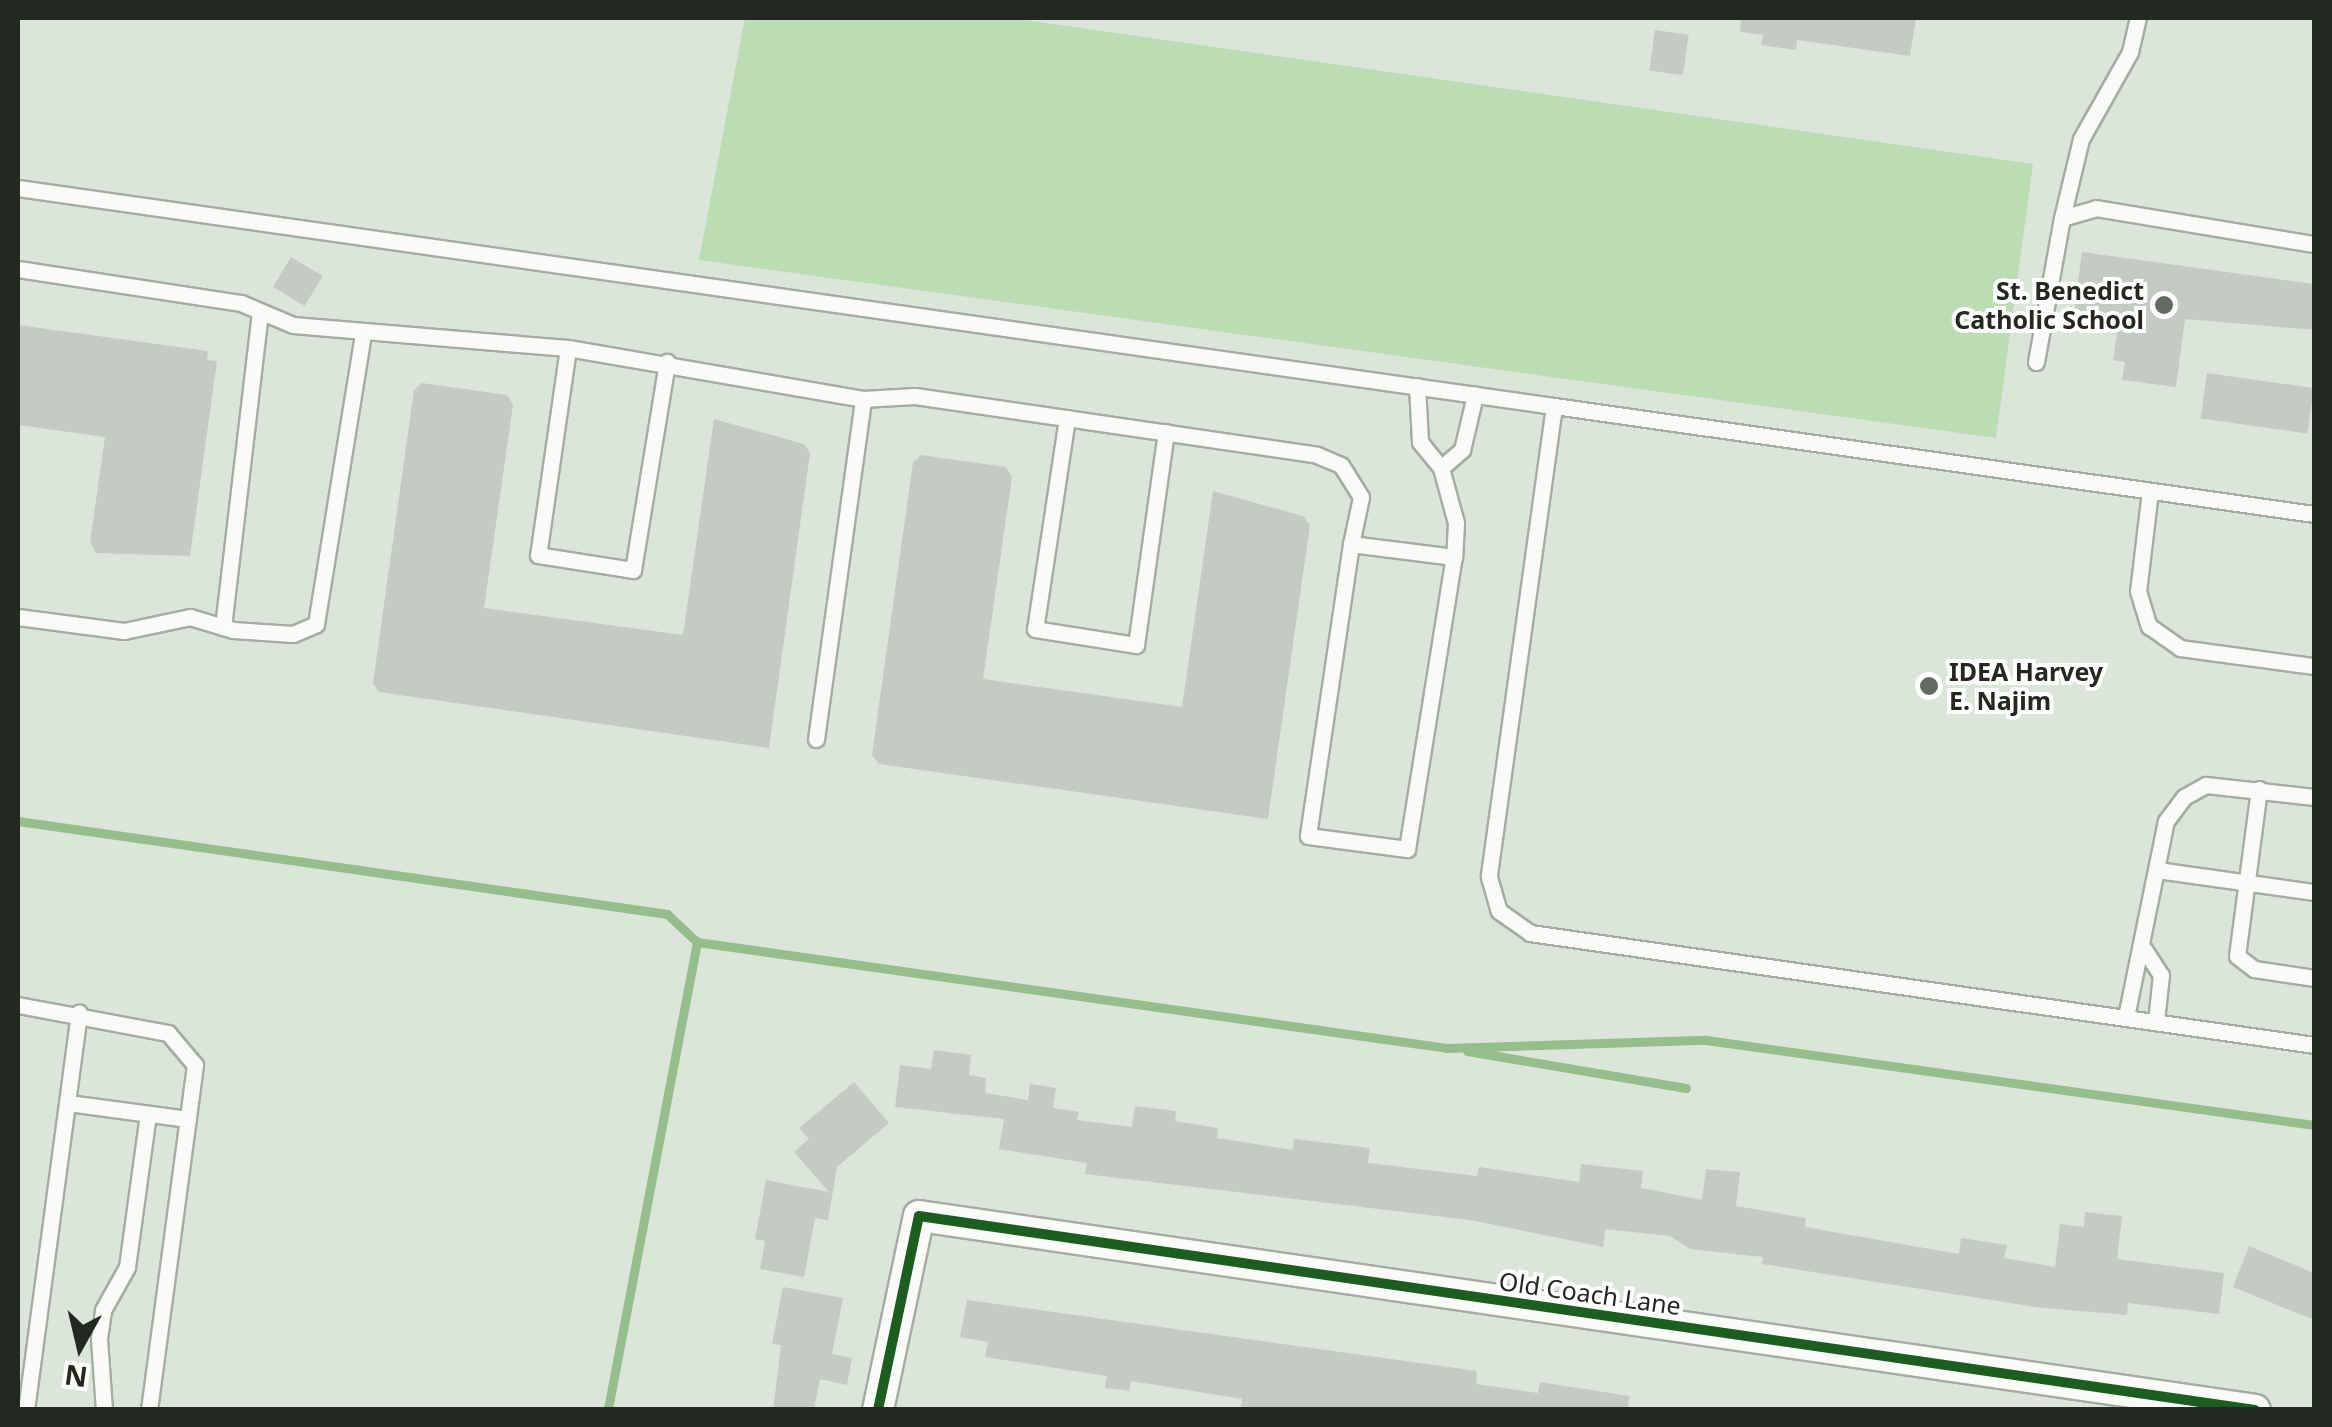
<!DOCTYPE html>
<html>
<head>
<meta charset="utf-8">
<style>
	body { margin:0 }
	#map { position:relative; width:2332px; height:1427px; overflow:hidden; background:#dce5da; font-family:"Noto Sans",sans-serif }
	div>[style] { position:absolute }
	.green>* { inset:0; background:#bbddb4 }
	.stream>* { height:9px; margin:-4.5px; padding:0 4.5px; transform-origin:4.5px; border-radius:4.5px; background:#95be8c }
	.building>* { inset:0; background:#c4cbc3; transform-origin:0 0 }
	.roads { filter:drop-shadow(2px 0 #a5aca4) drop-shadow(-2px 0 #a5aca4) drop-shadow(0 2px #a5aca4) drop-shadow(0 -2px #a5aca4) }
	.service>* { height:15px; margin:-7.5px; padding:0 7.5px; transform-origin:7.5px; border-radius:7.5px; background:#fafbf9 }
	.minor>* { height:30px; margin:-15px; padding:0 15px; transform-origin:15px; border-radius:15px; background:#fafbf9 }
	.cycleway>* { height:10px; margin:-5px; padding:0 5px; transform-origin:5px; border-radius:5px; background:#1b5e20 }
	.dots>* { width:28px; height:28px; translate:-50% -50%; box-sizing:border-box; border:5px solid #fff; border-radius:50% }
	span { translate:-50% -50%; white-space:nowrap; text-align:center; line-height:1.15; -webkit-text-stroke:8px #fff; paint-order:stroke }
	.poi-label { font-size:25px; color:#232921; font-weight:700 }
	.right { translate:-100% -50%; text-align:right }
	.left { translate:0 -50%; text-align:left }
	.street-label { font-size:25px; color:#232921 }
	.frame { position:absolute; inset:0; border:20px solid #232921; pointer-events:none }
	.north { position:absolute; left:30px; top:1297px; width:100px; height:100px; -webkit-text-stroke:8px #fff; paint-order:stroke; rotate:188deg; font-size:28px; font-weight:700; line-height:40px; text-align:center; color:#232921 }
	.north::after { content:''; display:block; margin:auto; width:35px; height:45px; background:#232921; clip-path:polygon(50% 0,100% 100%,50% 72%,0 100%) }
</style>
</head>
<body>
<div id="map">
	<div class="green">
		<i style="clip-path:polygon(745px 18px,1011px 18px,2033px 164px,1996px 438px,699px 260px)"></i>
	</div>
	<div class="stream">
		<i style="left:18px;top:821px;width:656px;rotate:8.15deg"></i>
		<i style="left:667px;top:914px;width:41px;rotate:43deg"></i>
		<i style="left:697px;top:942px;width:476px;rotate:100.8deg"></i>
		<i style="left:697px;top:942px;width:757px;rotate:8.04deg"></i>
		<i style="left:1447px;top:1048px;width:259px;rotate:-1.8deg"></i>
		<i style="left:1706px;top:1040px;width:614px;rotate:7.96deg"></i>
		<i style="left:1467px;top:1051px;width:222px;rotate:9.6deg"></i>
	</div>
	<div class="building">
		<i style="clip-path:polygon(1741px 18px,1916px 18px,1910px 56px,1797px 40px,1796px 50px,1761px 45px,1763px 35px,1740px 32px)"></i>
		<i style="left:1655px;top:30px;width:34px;height:41px;rotate:8deg"></i>
		<i style="clip-path:polygon(2082px 252px,2314px 284px,2314px 330px,2185px 319px,2176px 387px,2122px 380px,2125px 362px,2113px 360px,2117px 334px,2072px 328px)"></i>
		<i style="left:291px;top:257px;width:37px;height:35px;rotate:31deg"></i>
		<i style="clip-path:polygon(18px 325px,208px 351px,207px 360px,217px 361px,190px 556px,96px 553px,90px 542px,105px 437px,18px 425px)"></i>
		<i style="left:2207px;top:373px;width:108px;height:46px;rotate:8deg"></i>
		<i style="clip-path:polygon(422px 383px,507px 395px,513px 405px,484px 608px,683px 635px,714px 419px,804px 444px,810px 453px,769px 748px,379px 692px,373px 683px,414px 390px)"></i>
		<i style="clip-path:polygon(921px 455px,1006px 467px,1012px 477px,983px 679px,1182px 707px,1213px 491px,1303px 516px,1310px 525px,1268px 819px,879px 764px,872px 755px,913px 462px)"></i>
		<i style="clip-path:polygon(934px 1050px,971px 1055px,969px 1075px,986px 1078px,985px 1093px,1028px 1100px,1030px 1084px,1056px 1088px,1053px 1108px,1079px 1112px,1077px 1120px,1132px 1127px,1135px 1106px,1176px 1111px,1175px 1121px,1218px 1128px,1217px 1138px,1293px 1150px,1294px 1139px,1370px 1148px,1368px 1163px,1477px 1176px,1479px 1167px,1579px 1182px,1581px 1164px,1643px 1171px,1641px 1188px,1702px 1200px,1706px 1169px,1740px 1172px,1736px 1206px,1806px 1218px,1805px 1227px,1959px 1254px,1961px 1238px,2007px 1245px,2004px 1258px,2055px 1267px,2060px 1224px,2084px 1227px,2085px 1212px,2122px 1216px,2117px 1259px,2224px 1273px,2219px 1314px,2128px 1303px,2127px 1315px,2035px 1307px,1762px 1264px,1763px 1257px,1690px 1249px,1670px 1236px,1605px 1229px,1603px 1247px,1470px 1220px,1085px 1174px,1087px 1163px,999px 1149px,1004px 1119px,895px 1107px,900px 1065px,931px 1069px)"></i>
		<i style="clip-path:polygon(854px 1082px,889px 1123px,837px 1167px,828px 1220px,815px 1218px,804px 1277px,760px 1269px,765px 1241px,755px 1239px,766px 1180px,829px 1192px,794px 1152px,809px 1139px,799px 1128px)"></i>
		<i style="clip-path:polygon(2249px 1246px,2314px 1273px,2314px 1320px,2233px 1287px)"></i>
		<i style="clip-path:polygon(783px 1287px,843px 1298px,832px 1354px,852px 1358px,847px 1385px,820px 1379px,814px 1410px,773px 1410px,781px 1345px,772px 1344px)"></i>
		<i style="clip-path:polygon(967px 1300px,1477px 1371px,1476px 1384px,1538px 1393px,1540px 1382px,1629px 1396px,1628px 1410px,1241px 1410px,1242px 1399px,1131px 1381px,1129px 1391px,1105px 1388px,1107px 1376px,985px 1357px,988px 1342px,960px 1337px)"></i>
	</div>
	<div class="roads">
		<div class="service">
			<i style="left:18px;top:188px;width:1551px;rotate:8.08deg"></i>
			<i style="left:2062px;top:218px;width:81px;rotate:-76.5deg"></i>
			<i style="left:2081px;top:139px;width:100px;rotate:-60.6deg"></i>
			<i style="left:2130px;top:52px;width:35px;rotate:-77deg"></i>
			<i style="left:18px;top:269px;width:226px;rotate:8.7deg"></i>
			<i style="left:241px;top:303px;width:56px;rotate:22.9deg"></i>
			<i style="left:293px;top:325px;width:276px;rotate:4.8deg"></i>
			<i style="left:568px;top:348px;width:299px;rotate:9.8deg"></i>
			<i style="left:863px;top:399px;width:52px;rotate:-3.3deg"></i>
			<i style="left:915px;top:396px;width:406px;rotate:8.3deg"></i>
			<i style="left:1317px;top:455px;width:26px;rotate:23deg"></i>
			<i style="left:1341px;top:465px;width:38px;rotate:58deg"></i>
			<i style="left:1361px;top:497px;width:48px;rotate:102deg"></i>
			<i style="left:1351px;top:544px;width:295px;rotate:98.4deg"></i>
			<i style="left:1308px;top:836px;width:100px;rotate:7.5deg"></i>
			<i style="left:1407px;top:849px;width:296px;rotate:-80.9deg"></i>
			<i style="left:1454px;top:557px;width:104px;rotate:-172.8deg"></i>
			<i style="left:568px;top:348px;width:209px;rotate:98.2deg"></i>
			<i style="left:538px;top:555px;width:96px;rotate:9deg"></i>
			<i style="left:633px;top:570px;width:211px;rotate:-80.7deg"></i>
			<i style="left:2036px;top:362px;width:146px;rotate:-79.8deg"></i>
			<i style="left:2062px;top:218px;width:35px;rotate:-16deg"></i>
			<i style="left:2096px;top:208px;width:221px;rotate:9.4deg"></i>
			<i style="left:1417px;top:386px;width:56px;rotate:86.9deg"></i>
			<i style="left:1420px;top:442px;width:33px;rotate:51deg"></i>
			<i style="left:1441px;top:468px;width:28px;rotate:-41deg"></i>
			<i style="left:1462px;top:450px;width:57px;rotate:-76.7deg"></i>
			<i style="left:1067px;top:418px;width:213px;rotate:98.6deg"></i>
			<i style="left:1035px;top:629px;width:102px;rotate:9deg"></i>
			<i style="left:1136px;top:645px;width:215px;rotate:-82deg"></i>
			<i style="left:1441px;top:468px;width:57px;rotate:74.7deg"></i>
			<i style="left:1456px;top:523px;width:34px;rotate:93deg"></i>
			<i style="left:2150px;top:491px;width:101px;rotate:96.8deg"></i>
			<i style="left:2138px;top:591px;width:37px;rotate:73deg"></i>
			<i style="left:2149px;top:626px;width:38px;rotate:35deg"></i>
			<i style="left:2180px;top:648px;width:135px;rotate:7.7deg"></i>
			<i style="left:2314px;top:514px;width:768px;rotate:-171.91deg"></i>
			<i style="left:1554px;top:406px;width:475px;rotate:97.9deg"></i>
			<i style="left:1489px;top:877px;width:35px;rotate:74deg"></i>
			<i style="left:1499px;top:911px;width:38px;rotate:35deg"></i>
			<i style="left:1530px;top:933px;width:792px;rotate:8.13deg"></i>
			<i style="left:18px;top:617px;width:107px;rotate:7.5deg"></i>
			<i style="left:124px;top:631px;width:67px;rotate:-12deg"></i>
			<i style="left:190px;top:617px;width:45px;rotate:16.8deg"></i>
			<i style="left:233px;top:630px;width:60px;rotate:3.8deg"></i>
			<i style="left:293px;top:634px;width:25px;rotate:-23deg"></i>
			<i style="left:316px;top:624px;width:295px;rotate:-80.8deg"></i>
			<i style="left:223px;top:627px;width:317px;rotate:-83.3deg"></i>
			<i style="left:816px;top:739px;width:343px;rotate:-82.1deg"></i>
			<i style="left:2259px;top:789px;width:168px;rotate:97.5deg"></i>
			<i style="left:2237px;top:956px;width:21px;rotate:37deg"></i>
			<i style="left:2254px;top:969px;width:61px;rotate:8.5deg"></i>
			<i style="left:2157px;top:870px;width:159px;rotate:8deg"></i>
			<i style="left:2144px;top:949px;width:31px;rotate:57deg"></i>
			<i style="left:2161px;top:975px;width:46px;rotate:96.2deg"></i>
			<i style="left:18px;top:1005px;width:153px;rotate:10.6deg"></i>
			<i style="left:168px;top:1033px;width:42px;rotate:49.8deg"></i>
			<i style="left:195px;top:1065px;width:348px;rotate:97.6deg"></i>
			<i style="left:2126px;top:1017px;width:200px;rotate:-78.5deg"></i>
			<i style="left:2166px;top:821px;width:30px;rotate:-53deg"></i>
			<i style="left:2184px;top:797px;width:25px;rotate:-29deg"></i>
			<i style="left:2206px;top:785px;width:109px;rotate:6.3deg"></i>
			<i style="left:68px;top:1103px;width:121px;rotate:7.6deg"></i>
			<i style="left:26px;top:1410px;width:401px;rotate:-82.4deg"></i>
			<i style="left:104px;top:1410px;width:71px;rotate:-94deg"></i>
			<i style="left:99px;top:1339px;width:29px;rotate:-82deg"></i>
			<i style="left:103px;top:1310px;width:49px;rotate:-60.8deg"></i>
			<i style="left:127px;top:1267px;width:154px;rotate:-82.2deg"></i>
		</div>
		<div class="minor">
			<i style="left:878px;top:1410px;width:198px;rotate:-78.1deg"></i>
			<i style="left:919px;top:1216px;width:1350px;rotate:8.26deg"></i>
		</div>
	</div>
	<div class="cycleway">
		<i style="left:878px;top:1410px;width:198px;rotate:-78.1deg"></i>
		<i style="left:919px;top:1216px;width:1350px;rotate:8.26deg"></i>
	</div>
	<div class="dots">
		<i style="left:2164px;top:305px;background:#646b62"></i>
		<i style="left:1929px;top:686px;background:#646b62"></i>
	</div>
	<div class="poi-label">
		<span class="right" style="left:2144px;top:305px">St. Benedict<br>Catholic School</span>
		<span class="left" style="left:1949px;top:686px">IDEA Harvey<br>E. Najim</span>
	</div>
	<div class="street-label">
		<span style="left:1590px;top:1293px;rotate:8deg">Old Coach Lane</span>
	</div>
	<div class="frame"></div>
	<div class="north">N</div>
</div>
</body>
</html>
